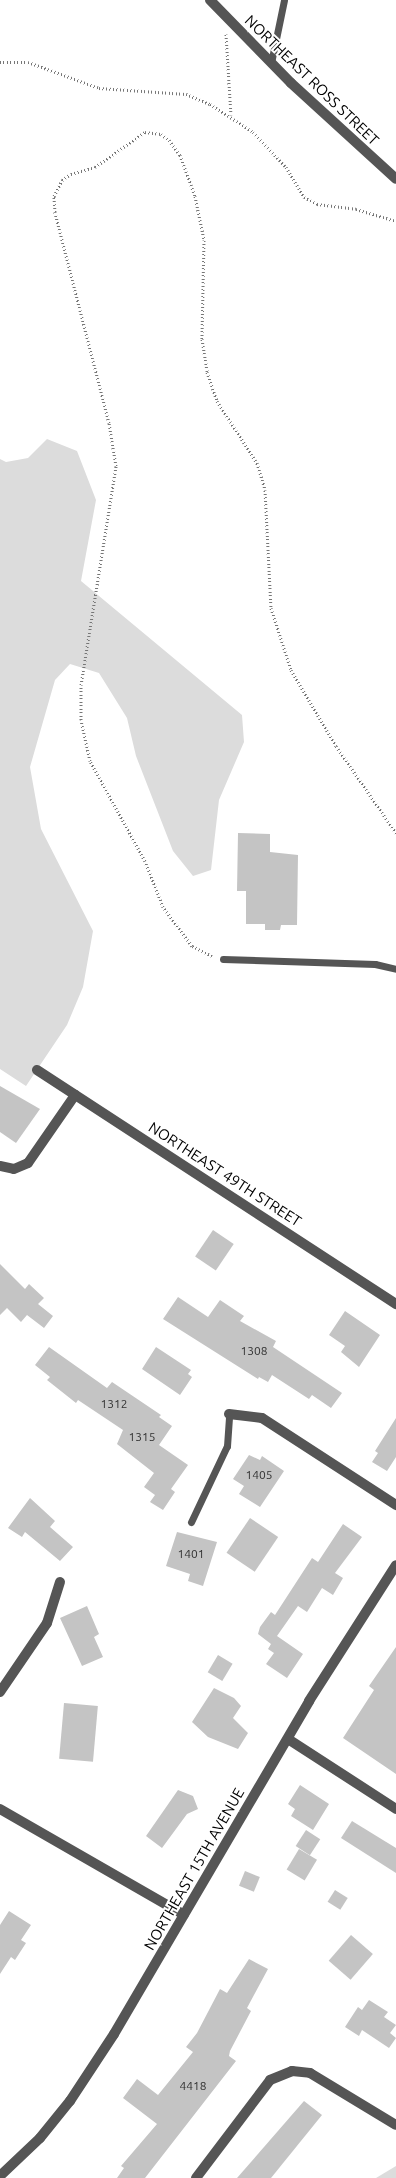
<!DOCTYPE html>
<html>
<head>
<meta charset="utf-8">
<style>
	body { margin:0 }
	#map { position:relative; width:396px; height:2178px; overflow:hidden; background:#fff; font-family:Ubuntu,sans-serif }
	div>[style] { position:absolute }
	.green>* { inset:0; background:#dcdcdc }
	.building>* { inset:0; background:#c4c4c4; transform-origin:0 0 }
	.path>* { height:3px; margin-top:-1.5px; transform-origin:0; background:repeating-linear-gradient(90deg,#777 0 1px,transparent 0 3.5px) }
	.service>* { height:7px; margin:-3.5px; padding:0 3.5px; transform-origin:3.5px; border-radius:3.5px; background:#555 }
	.minor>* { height:10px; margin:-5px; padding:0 5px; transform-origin:5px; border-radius:5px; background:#555 }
	.tertiary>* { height:10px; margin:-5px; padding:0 5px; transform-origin:5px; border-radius:5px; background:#555 }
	span { translate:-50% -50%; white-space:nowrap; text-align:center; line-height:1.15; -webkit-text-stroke:4px #fff; paint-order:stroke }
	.number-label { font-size:12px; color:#313131 }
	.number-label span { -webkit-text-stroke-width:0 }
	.street-label { font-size:15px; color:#000 }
</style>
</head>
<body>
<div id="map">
	<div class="green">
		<i style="clip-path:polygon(47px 439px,77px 451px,96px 500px,81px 581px,242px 715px,244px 742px,219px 800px,211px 870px,193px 876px,173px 851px,136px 756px,127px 718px,99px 673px,70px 664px,55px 680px,30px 767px,41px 829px,93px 931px,83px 987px,67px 1025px,26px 1086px,0 1069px,0 459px,6px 462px,28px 458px)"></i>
		<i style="clip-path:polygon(396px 2166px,396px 2178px,376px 2178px)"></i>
	</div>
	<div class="building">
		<i style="clip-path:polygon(238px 833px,270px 834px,270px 852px,298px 855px,297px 925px,281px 925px,280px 930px,265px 930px,265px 924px,246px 924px,246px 891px,237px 891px)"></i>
		<i style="clip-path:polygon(0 1086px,40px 1109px,16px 1143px,0 1132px)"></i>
		<i style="left:213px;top:1230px;width:25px;height:32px;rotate:34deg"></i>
		<i style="clip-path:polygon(0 1264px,25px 1289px,29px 1284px,44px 1298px,38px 1304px,53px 1316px,44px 1328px,27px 1315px,21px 1322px,7px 1308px,0 1315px)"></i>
		<i style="clip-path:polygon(178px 1297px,208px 1317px,220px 1300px,244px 1316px,240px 1321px,276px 1341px,273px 1347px,342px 1393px,331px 1408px,312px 1395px,309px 1399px,272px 1375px,268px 1382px,259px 1377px,258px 1379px,163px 1319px)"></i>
		<i style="clip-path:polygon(345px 1311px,380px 1335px,359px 1367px,341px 1352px,345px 1346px,329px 1335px)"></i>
		<i style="clip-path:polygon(49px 1347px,107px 1388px,112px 1382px,161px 1415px,159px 1417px,172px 1426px,159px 1445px,188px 1465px,171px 1489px,175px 1492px,163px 1510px,150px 1502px,155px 1495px,144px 1487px,154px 1473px,117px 1444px,123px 1430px,78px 1400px,76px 1403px,47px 1380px,50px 1377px,35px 1365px)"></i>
		<i style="clip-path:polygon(156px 1347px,191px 1370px,188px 1374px,192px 1377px,180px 1395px,142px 1369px)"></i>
		<i style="clip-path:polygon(396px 1418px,396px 1457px,387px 1471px,372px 1462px,378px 1453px,375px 1451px)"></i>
		<i style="clip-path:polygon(249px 1455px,260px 1460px,262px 1456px,284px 1471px,260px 1507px,239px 1494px,244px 1486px,233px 1479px)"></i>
		<i style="clip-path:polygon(30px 1498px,55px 1521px,50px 1527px,73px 1547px,60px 1561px,25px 1532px,22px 1537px,8px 1528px)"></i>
		<i style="left:250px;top:1518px;width:34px;height:42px;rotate:34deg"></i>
		<i style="clip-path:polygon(343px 1524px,362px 1537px,335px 1573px,343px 1578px,333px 1595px,322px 1588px,307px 1612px,298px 1606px,277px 1636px,303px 1654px,287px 1678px,266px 1664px,274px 1653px,268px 1649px,271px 1644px,258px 1634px,260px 1627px,271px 1612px,275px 1615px,312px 1558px,318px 1562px)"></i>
		<i style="clip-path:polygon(177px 1532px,217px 1542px,203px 1586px,188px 1581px,190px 1574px,166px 1566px)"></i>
		<i style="clip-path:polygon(87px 1606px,99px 1634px,94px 1637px,103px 1657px,82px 1666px,60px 1618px)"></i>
		<i style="clip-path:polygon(396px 1647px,396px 1774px,343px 1738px,374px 1690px,369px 1686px)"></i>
		<i style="left:218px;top:1655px;width:17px;height:20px;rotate:31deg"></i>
		<i style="clip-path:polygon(214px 1688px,234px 1698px,241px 1706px,233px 1718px,248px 1733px,238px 1749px,208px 1737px,192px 1722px)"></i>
		<i style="left:64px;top:1703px;width:34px;height:56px;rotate:5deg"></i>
		<i style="clip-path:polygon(300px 1785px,329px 1804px,313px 1830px,291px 1816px,295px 1809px,288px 1804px)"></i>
		<i style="clip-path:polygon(178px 1790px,193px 1796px,198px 1809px,187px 1814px,162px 1848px,146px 1836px)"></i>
		<i style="clip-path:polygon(352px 1821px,396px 1848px,396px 1873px,341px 1838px)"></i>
		<i style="left:306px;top:1830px;width:17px;height:19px;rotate:33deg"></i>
		<i style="left:299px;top:1849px;width:21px;height:24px;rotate:31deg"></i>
		<i style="left:245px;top:1871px;width:16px;height:16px;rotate:22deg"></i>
		<i style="left:335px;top:1890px;width:15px;height:14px;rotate:32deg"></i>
		<i style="clip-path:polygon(9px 1911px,31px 1925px,21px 1940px,26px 1943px,15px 1960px,11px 1957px,0 1974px,0 1925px)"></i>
		<i style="left:351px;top:1935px;width:29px;height:34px;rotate:41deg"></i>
		<i style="clip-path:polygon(249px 1959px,268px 1969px,247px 2008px,251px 2011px,230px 2051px,229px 2056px,236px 2061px,145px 2178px,117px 2178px,124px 2168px,121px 2166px,157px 2124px,123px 2098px,137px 2079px,158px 2095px,193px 2052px,186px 2047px,197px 2033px,220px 1989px,227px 1993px)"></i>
		<i style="clip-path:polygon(369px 2000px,388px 2012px,384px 2017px,396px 2025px,390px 2033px,396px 2038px,389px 2048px,362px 2030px,359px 2036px,345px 2027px,358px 2007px,362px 2010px)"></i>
		<i style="clip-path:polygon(304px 2101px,322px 2115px,271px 2178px,237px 2178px)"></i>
	</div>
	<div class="path">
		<i style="left:226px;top:34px;width:81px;rotate:86.5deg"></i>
		<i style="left:0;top:62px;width:28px"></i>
		<i style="left:28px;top:62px;width:76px;rotate:20.1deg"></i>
		<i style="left:99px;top:88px;width:87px;rotate:3.9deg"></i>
		<i style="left:186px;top:94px;width:26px;rotate:23deg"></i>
		<i style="left:210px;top:104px;width:51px;rotate:33.1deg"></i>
		<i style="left:253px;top:132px;width:48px;rotate:46.7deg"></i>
		<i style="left:286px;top:167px;width:35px;rotate:59deg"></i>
		<i style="left:304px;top:197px;width:15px;rotate:28deg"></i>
		<i style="left:317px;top:204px;width:39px;rotate:7deg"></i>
		<i style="left:356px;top:209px;width:42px;rotate:16.7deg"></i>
		<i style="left:212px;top:956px;width:22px;rotate:-153deg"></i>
		<i style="left:192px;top:946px;width:49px;rotate:-126.6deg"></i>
		<i style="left:163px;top:907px;width:49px;rotate:-111.4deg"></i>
		<i style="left:145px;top:861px;width:114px;rotate:-118.8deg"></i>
		<i style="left:90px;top:761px;width:42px;rotate:-102.4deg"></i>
		<i style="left:81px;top:720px;width:35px;rotate:-90deg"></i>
		<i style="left:81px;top:685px;width:222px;rotate:-80.9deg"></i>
		<i style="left:116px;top:466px;width:44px;rotate:-99.2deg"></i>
		<i style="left:109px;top:423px;width:218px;rotate:-104.4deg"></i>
		<i style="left:55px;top:212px;width:16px;rotate:-94deg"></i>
		<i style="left:54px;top:196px;width:18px;rotate:-63deg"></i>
		<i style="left:62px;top:180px;width:11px;rotate:-34deg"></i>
		<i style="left:71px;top:174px;width:25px;rotate:-16deg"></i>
		<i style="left:95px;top:167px;width:61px;rotate:-35deg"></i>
		<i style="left:145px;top:132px;width:16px;rotate:7deg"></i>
		<i style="left:161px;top:134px;width:10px;rotate:37deg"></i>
		<i style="left:169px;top:140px;width:19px;rotate:54deg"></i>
		<i style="left:180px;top:155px;width:44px;rotate:69.9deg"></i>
		<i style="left:195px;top:196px;width:45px;rotate:78.4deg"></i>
		<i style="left:204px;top:240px;width:99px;rotate:91.2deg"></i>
		<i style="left:202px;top:339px;width:33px;rotate:81deg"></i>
		<i style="left:207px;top:372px;width:31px;rotate:71deg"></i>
		<i style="left:217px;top:401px;width:74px;rotate:57.2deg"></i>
		<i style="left:257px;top:463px;width:28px;rotate:73deg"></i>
		<i style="left:265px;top:490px;width:118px;rotate:87.1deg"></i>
		<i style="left:271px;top:608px;width:65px;rotate:72.1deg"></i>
		<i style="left:291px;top:670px;width:88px;rotate:59.4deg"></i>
		<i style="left:336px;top:746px;width:106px;rotate:55.4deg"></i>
	</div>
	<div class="service">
		<i style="left:271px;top:63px;width:64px;rotate:-78.3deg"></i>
		<i style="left:223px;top:959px;width:152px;rotate:1.9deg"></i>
		<i style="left:375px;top:964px;width:22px;rotate:13deg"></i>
		<i style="left:191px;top:1522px;width:84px;rotate:-64.7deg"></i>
		<i style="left:227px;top:1446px;width:32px;rotate:-86deg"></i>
	</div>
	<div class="minor">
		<i style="left:37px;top:1070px;width:429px;rotate:33.1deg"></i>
		<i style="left:0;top:1166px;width:14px;rotate:12deg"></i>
		<i style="left:14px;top:1169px;width:15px;rotate:-23deg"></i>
		<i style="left:28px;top:1163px;width:83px;rotate:-55.3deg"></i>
		<i style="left:229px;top:1414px;width:33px;rotate:7deg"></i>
		<i style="left:262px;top:1418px;width:160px;rotate:33deg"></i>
		<i style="left:0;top:1692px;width:83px;rotate:-55.7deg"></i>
		<i style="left:47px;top:1623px;width:43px;rotate:-72.4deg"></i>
		<i style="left:288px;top:1739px;width:129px;rotate:32.9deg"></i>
		<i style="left:0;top:1809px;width:212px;rotate:29.9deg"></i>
		<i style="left:196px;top:2178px;width:123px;rotate:-52.9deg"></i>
		<i style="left:270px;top:2080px;width:24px;rotate:-22deg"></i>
		<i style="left:292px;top:2071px;width:18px;rotate:6deg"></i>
		<i style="left:310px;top:2073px;width:100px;rotate:31.2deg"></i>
	</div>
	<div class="tertiary">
		<i style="left:210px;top:0;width:116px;rotate:45.7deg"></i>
		<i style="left:291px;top:83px;width:142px;rotate:42.4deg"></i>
		<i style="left:0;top:2176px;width:55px;rotate:-43.5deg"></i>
		<i style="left:40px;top:2138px;width:48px;rotate:-51deg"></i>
		<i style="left:70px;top:2101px;width:80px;rotate:-56.7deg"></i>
		<i style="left:114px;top:2034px;width:386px;rotate:-59.6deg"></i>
		<i style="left:309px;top:1701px;width:161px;rotate:-57.4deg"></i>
	</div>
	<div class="number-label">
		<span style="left:254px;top:1351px">1308</span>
		<span style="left:114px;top:1404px">1312</span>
		<span style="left:142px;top:1437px">1315</span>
		<span style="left:259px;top:1475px">1405</span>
		<span style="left:191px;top:1554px">1401</span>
		<span style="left:193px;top:2086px">4418</span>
	</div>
	<div class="street-label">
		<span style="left:312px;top:80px;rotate:44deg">NORTHEAST ROSS STREET</span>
		<span style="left:225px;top:1174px;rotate:33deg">NORTHEAST 49TH STREET</span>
		<span style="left:194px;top:1869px;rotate:-60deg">NORTHEAST 15TH AVENUE</span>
	</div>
</div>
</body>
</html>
